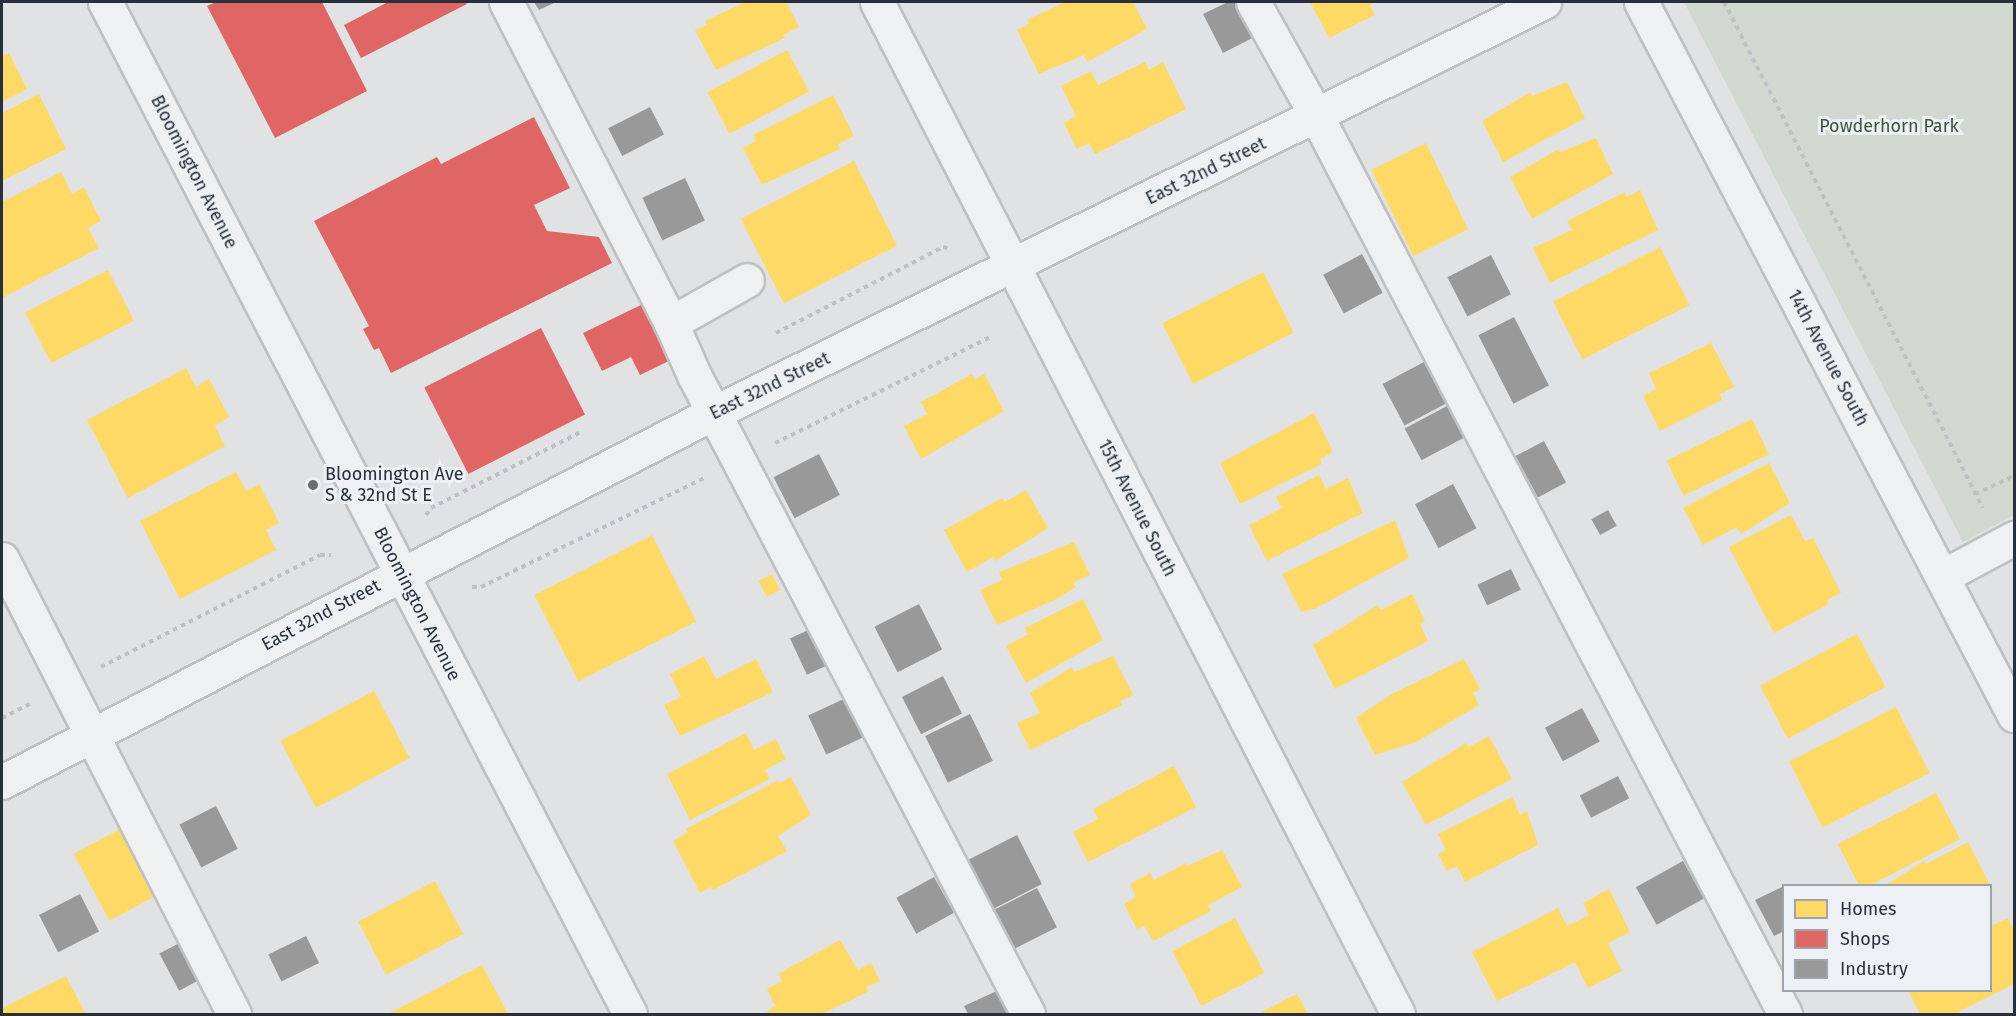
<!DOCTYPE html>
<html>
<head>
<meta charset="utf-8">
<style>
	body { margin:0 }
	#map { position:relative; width:2016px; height:1016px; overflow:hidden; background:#e0e2e4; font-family:"Fira Sans",sans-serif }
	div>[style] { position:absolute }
	.green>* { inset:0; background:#d1d8d0 }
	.homes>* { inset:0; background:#ffd966; transform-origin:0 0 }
	.shops>* { inset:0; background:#e06666; transform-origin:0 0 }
	.industry>* { inset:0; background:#999; transform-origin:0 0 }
	.path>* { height:4px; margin-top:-2px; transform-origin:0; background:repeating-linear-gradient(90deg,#bec0c3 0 4.5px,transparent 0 9px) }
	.roads { filter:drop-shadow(2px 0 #bec0c2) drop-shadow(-2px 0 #bec0c2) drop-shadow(0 2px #bec0c2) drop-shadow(0 -2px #bec0c2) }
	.minor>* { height:33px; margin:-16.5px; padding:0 16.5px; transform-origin:16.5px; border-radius:16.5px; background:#eff0f1 }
	.dots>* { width:16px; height:16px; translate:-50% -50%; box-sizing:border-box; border:3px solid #edf0f4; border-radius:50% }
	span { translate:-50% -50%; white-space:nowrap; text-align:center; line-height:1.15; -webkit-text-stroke:6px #edf0f4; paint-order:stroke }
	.park-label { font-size:18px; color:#3d5637 }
	.street-label { font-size:18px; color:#29303b }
	.poi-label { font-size:18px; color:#29303b }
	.left { translate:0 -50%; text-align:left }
	.frame { position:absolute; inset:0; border:3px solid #29303b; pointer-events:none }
	.legend { position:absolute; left:1782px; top:884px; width:210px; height:108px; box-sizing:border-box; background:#edf0f4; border:2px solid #9fa3aa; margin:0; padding:8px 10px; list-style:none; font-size:18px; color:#29303b }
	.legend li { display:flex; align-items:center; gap:12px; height:30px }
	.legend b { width:30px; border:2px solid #9fa3aa }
</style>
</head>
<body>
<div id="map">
	<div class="green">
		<i style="clip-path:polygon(1684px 2px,2014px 2px,2014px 515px,1963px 542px)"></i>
	</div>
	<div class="homes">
		<i style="clip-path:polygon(745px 2px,786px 2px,799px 27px,783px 35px,785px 38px,716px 70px,695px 30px,707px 25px,705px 21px)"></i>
		<i style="clip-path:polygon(1065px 2px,1133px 2px,1147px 29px,1087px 62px,1084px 55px,1039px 74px,1017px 30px,1029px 24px,1027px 20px)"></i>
		<i style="clip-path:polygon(1310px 2px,1376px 2px,1370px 5px,1375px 15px,1329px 38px)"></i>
		<i style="left:787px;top:50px;width:47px;height:90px;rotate:62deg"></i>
		<i style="clip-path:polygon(9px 53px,27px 89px,2px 102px,2px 56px)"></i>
		<i style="clip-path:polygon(1145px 62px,1149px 70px,1163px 62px,1186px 109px,1095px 154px,1089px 143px,1077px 149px,1064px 123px,1076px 116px,1061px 86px,1091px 71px,1098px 85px)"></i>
		<i style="clip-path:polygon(1567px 82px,1585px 118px,1503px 162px,1482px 121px,1530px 92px,1532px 96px)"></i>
		<i style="clip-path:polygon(39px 94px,66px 149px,2px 181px,2px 113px)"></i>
		<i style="clip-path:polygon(833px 95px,854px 136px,838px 144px,840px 149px,762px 185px,743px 148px,756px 141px,753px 135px)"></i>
		<i style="clip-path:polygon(1596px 138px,1613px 174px,1532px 219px,1510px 177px,1559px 149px,1560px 152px)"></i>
		<i style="left:1426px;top:143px;width:96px;height:61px;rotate:64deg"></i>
		<i style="left:854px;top:161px;width:95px;height:127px;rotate:63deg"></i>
		<i style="clip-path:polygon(61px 172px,72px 194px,84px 187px,101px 221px,88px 228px,99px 248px,2px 298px,2px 202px)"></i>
		<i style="clip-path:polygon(1640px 190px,1658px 230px,1550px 283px,1533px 248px,1572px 230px,1567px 221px,1625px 192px,1627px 197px)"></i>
		<i style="left:1660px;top:247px;width:65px;height:120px;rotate:63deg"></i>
		<i style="left:108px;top:270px;width:57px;height:93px;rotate:63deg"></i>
		<i style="left:1263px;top:272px;width:68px;height:113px;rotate:63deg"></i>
		<i style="clip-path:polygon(1711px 343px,1734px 387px,1720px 394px,1722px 400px,1660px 431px,1643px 396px,1656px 389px,1649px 373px)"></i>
		<i style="clip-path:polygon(186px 368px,196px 387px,209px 379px,229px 417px,215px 426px,225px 446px,128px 498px,87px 420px)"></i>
		<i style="clip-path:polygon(972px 374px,975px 380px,984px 374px,1004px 411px,921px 459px,904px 426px,927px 414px,921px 402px)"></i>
		<i style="clip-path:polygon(1314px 413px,1333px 452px,1320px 459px,1322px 464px,1240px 504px,1220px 463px)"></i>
		<i style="left:1752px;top:419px;width:39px;height:95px;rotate:64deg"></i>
		<i style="clip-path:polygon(1769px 463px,1790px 503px,1741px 534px,1737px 527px,1703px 545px,1683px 508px)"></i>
		<i style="clip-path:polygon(236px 472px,246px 491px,259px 484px,279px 523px,266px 530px,276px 550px,180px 599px,140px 521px)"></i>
		<i style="clip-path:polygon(1319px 475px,1326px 489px,1348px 478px,1363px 513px,1267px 561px,1249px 525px,1282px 508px,1276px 497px)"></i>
		<i style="clip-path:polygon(1026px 490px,1048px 528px,995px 561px,993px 557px,967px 572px,944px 530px,1002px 498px,1005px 502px)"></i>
		<i style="clip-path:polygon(1791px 515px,1805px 541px,1813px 538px,1841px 593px,1827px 600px,1829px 604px,1774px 633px,1729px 547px)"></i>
		<i style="clip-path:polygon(1395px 520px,1409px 558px,1316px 608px,1301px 612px,1282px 574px)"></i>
		<i style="left:652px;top:535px;width:97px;height:132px;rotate:63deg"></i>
		<i style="clip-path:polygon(1074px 542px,1090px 575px,1073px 583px,1076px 587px,1055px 600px,997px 625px,980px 590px,1002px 580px,999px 572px)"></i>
		<i style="left:772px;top:574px;width:18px;height:15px;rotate:63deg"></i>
		<i style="clip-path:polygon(1412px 594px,1425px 621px,1420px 624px,1428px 641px,1335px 689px,1313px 645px,1378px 605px,1381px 610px)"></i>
		<i style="clip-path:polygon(1083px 599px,1103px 640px,1026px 683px,1006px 646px,1028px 634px,1025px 628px)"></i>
		<i style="left:1857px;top:634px;width:60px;height:110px;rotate:62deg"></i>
		<i style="clip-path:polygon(704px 656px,716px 679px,756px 659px,773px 692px,680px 736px,664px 705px,681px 697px,670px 674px)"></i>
		<i style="clip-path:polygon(1113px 656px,1133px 695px,1120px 701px,1122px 705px,1030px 750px,1017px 723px,1040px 713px,1030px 693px,1072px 667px,1074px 672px)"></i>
		<i style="clip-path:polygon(1464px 659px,1480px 689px,1473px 693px,1479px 705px,1416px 742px,1375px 755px,1356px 718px,1392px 694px)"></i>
		<i style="left:374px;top:691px;width:76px;height:106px;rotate:62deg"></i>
		<i style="left:1896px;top:707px;width:74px;height:120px;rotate:63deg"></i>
		<i style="clip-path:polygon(746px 733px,754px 750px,776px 739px,786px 759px,765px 770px,770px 779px,690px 820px,667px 774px)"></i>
		<i style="clip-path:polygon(1489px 736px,1512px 779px,1426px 825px,1402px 782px,1466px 743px,1469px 747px)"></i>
		<i style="clip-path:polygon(1174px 766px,1196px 807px,1088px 862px,1073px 832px,1098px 819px,1093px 809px)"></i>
		<i style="clip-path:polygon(791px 777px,811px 815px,778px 836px,787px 851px,713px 890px,711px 887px,700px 893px,673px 841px,688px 832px,686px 829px,778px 780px,779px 783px)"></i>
		<i style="clip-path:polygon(1936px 793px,1960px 839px,1869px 886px,1859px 886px,1838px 844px)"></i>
		<i style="clip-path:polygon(1512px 797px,1520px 815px,1527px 811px,1538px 845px,1465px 882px,1457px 866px,1447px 871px,1438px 854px,1446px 850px,1438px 834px)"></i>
		<i style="left:124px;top:827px;width:76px;height:57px;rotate:62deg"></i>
		<i style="clip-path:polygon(1968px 842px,1993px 891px,1990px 892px,1990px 886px,1884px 886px,1924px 861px,1926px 864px)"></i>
		<i style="clip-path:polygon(1222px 850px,1242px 887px,1208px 905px,1211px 911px,1153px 941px,1144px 926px,1137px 929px,1124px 904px,1136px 897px,1130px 884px,1150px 873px,1154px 880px,1186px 863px,1187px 866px)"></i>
		<i style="left:435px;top:881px;width:60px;height:87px;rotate:62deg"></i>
		<i style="clip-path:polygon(1609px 889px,1630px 932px,1608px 943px,1622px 971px,1588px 988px,1575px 962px,1497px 1001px,1472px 952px,1558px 908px,1567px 926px,1589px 915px,1583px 903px)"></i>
		<i style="left:1235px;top:918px;width:62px;height:71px;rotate:62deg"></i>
		<i style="clip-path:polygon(2008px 918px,2014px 931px,2014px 984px,1954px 1014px,1920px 1014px,1908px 990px,1990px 990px,1990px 926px)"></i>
		<i style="clip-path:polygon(840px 940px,858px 970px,871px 963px,880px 981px,866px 987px,869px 991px,822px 1014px,764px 1014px,775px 1006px,767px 989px,782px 981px,778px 974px)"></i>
		<i style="clip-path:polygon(482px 965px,508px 1014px,388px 1014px)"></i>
		<i style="clip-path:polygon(66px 976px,86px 1014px,2px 1014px,2px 1008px)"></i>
		<i style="clip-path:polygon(1297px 994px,1308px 1014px,1258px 1014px)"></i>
	</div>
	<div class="shops">
		<i style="clip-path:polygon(216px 2px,322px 2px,367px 91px,275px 138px,207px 6px)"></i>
		<i style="clip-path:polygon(388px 2px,465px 2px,467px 4px,361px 58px,344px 25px)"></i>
		<i style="clip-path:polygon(534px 117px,570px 188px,534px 205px,547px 231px,599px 237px,612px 263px,391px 373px,379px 348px,374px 350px,363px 329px,369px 326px,314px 221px,437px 157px,441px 164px)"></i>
		<i style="clip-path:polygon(647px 302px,675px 358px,640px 375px,631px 357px,602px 371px,583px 333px)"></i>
		<i style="left:541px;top:328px;width:97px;height:131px;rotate:63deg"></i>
	</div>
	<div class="industry">
		<i style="clip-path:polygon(534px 2px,556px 2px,539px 10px)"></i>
		<i style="clip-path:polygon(1228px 2px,1246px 2px,1262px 33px,1223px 53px,1203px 14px)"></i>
		<i style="left:650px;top:107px;width:31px;height:47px;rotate:63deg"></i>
		<i style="left:685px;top:178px;width:47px;height:47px;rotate:65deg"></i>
		<i style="left:1362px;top:254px;width:44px;height:44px;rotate:62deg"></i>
		<i style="left:1491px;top:255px;width:44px;height:49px;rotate:63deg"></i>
		<i style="left:1514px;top:317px;width:77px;height:40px;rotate:63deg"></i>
		<i style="left:1424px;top:362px;width:47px;height:47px;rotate:62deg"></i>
		<i style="left:1447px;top:406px;width:36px;height:48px;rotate:62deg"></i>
		<i style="left:1544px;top:441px;width:47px;height:32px;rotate:62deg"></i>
		<i style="left:819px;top:454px;width:46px;height:51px;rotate:63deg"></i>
		<i style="left:1453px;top:484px;width:50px;height:43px;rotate:62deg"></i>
		<i style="left:1608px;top:510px;width:18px;height:19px;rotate:61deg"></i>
		<i style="left:1511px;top:569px;width:23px;height:37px;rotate:65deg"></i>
		<i style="left:919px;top:604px;width:51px;height:50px;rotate:63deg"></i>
		<i style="left:819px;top:625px;width:40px;height:32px;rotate:65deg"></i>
		<i style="left:943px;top:676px;width:42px;height:46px;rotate:63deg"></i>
		<i style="left:848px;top:697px;width:43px;height:44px;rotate:65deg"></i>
		<i style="left:1582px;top:708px;width:38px;height:42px;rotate:62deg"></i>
		<i style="left:970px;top:714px;width:52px;height:50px;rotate:64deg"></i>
		<i style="left:1618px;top:776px;width:25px;height:43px;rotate:63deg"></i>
		<i style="left:216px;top:806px;width:48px;height:41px;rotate:63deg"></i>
		<i style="left:1017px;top:835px;width:55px;height:55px;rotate:63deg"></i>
		<i style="left:1683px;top:861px;width:43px;height:54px;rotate:61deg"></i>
		<i style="left:934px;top:877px;width:41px;height:43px;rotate:61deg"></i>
		<i style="clip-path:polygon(1784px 886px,1784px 931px,1774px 936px,1755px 900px)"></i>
		<i style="left:1037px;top:888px;width:44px;height:49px;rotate:63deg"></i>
		<i style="left:80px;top:894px;width:42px;height:46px;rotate:63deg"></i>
		<i style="left:306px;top:936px;width:30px;height:42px;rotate:64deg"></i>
		<i style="left:185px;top:940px;width:42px;height:29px;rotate:62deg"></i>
		<i style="clip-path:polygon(999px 990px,1011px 1014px,968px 1014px,964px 1006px)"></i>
	</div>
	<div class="path">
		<i style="left:1724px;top:2px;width:568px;rotate:62.89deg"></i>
		<i style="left:776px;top:333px;width:188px;rotate:-27.2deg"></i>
		<i style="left:943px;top:247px;width:8px;rotate:14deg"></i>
		<i style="left:775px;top:443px;width:242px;rotate:-26.2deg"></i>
		<i style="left:1975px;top:494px;width:43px;rotate:-24.8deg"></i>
		<i style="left:426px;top:515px;width:9px;rotate:-54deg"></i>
		<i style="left:431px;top:508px;width:166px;rotate:-26.9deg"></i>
		<i style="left:472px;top:587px;width:9px"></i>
		<i style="left:481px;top:587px;width:248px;rotate:-26deg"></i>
		<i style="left:101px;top:667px;width:246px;rotate:-27.1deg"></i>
		<i style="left:320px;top:555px;width:11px"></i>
		<i style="left:2px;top:718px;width:31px;rotate:-27deg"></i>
	</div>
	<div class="roads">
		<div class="minor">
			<i style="left:105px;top:2px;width:1140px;rotate:62.58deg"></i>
			<i style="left:506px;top:2px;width:361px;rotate:62.8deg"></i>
			<i style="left:671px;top:323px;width:57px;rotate:66.1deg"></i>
			<i style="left:694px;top:375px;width:721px;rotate:62.4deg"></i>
			<i style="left:877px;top:2px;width:1138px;rotate:62.76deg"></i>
			<i style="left:1253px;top:2px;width:132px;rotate:60.9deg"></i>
			<i style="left:1317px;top:117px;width:1012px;rotate:62.45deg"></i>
			<i style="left:1641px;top:2px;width:805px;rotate:62.38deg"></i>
			<i style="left:671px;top:323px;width:87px;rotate:-29.5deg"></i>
			<i style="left:2px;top:559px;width:511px;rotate:62.98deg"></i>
			<i style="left:1943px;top:576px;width:81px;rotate:-28.2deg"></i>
			<i style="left:2px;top:782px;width:803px;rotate:-27.43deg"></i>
			<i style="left:715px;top:412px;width:925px;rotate:-26.32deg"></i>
		</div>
	</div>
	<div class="dots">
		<i style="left:313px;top:485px;background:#696e76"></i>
	</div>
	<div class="park-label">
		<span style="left:1889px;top:126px">Powderhorn Park</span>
	</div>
	<div class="street-label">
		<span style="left:1206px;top:171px;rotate:-26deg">East 32nd Street</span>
		<span style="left:194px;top:172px;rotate:63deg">Bloomington Avenue</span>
		<span style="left:1828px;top:358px;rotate:62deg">14th Avenue South</span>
		<span style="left:770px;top:386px;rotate:-26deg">East 32nd Street</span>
		<span style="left:1137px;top:508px;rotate:63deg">15th Avenue South</span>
		<span style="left:417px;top:604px;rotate:63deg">Bloomington Avenue</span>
		<span style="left:321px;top:615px;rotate:-28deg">East 32nd Street</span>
	</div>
	<div class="poi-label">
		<span class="left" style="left:325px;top:485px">Bloomington Ave<br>S &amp; 32nd St E</span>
	</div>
	<div class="frame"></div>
	<ul class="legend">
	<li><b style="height:16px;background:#ffd966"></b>Homes</li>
	<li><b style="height:16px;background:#e06666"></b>Shops</li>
	<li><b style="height:16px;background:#999"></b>Industry</li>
	</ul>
</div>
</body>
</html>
